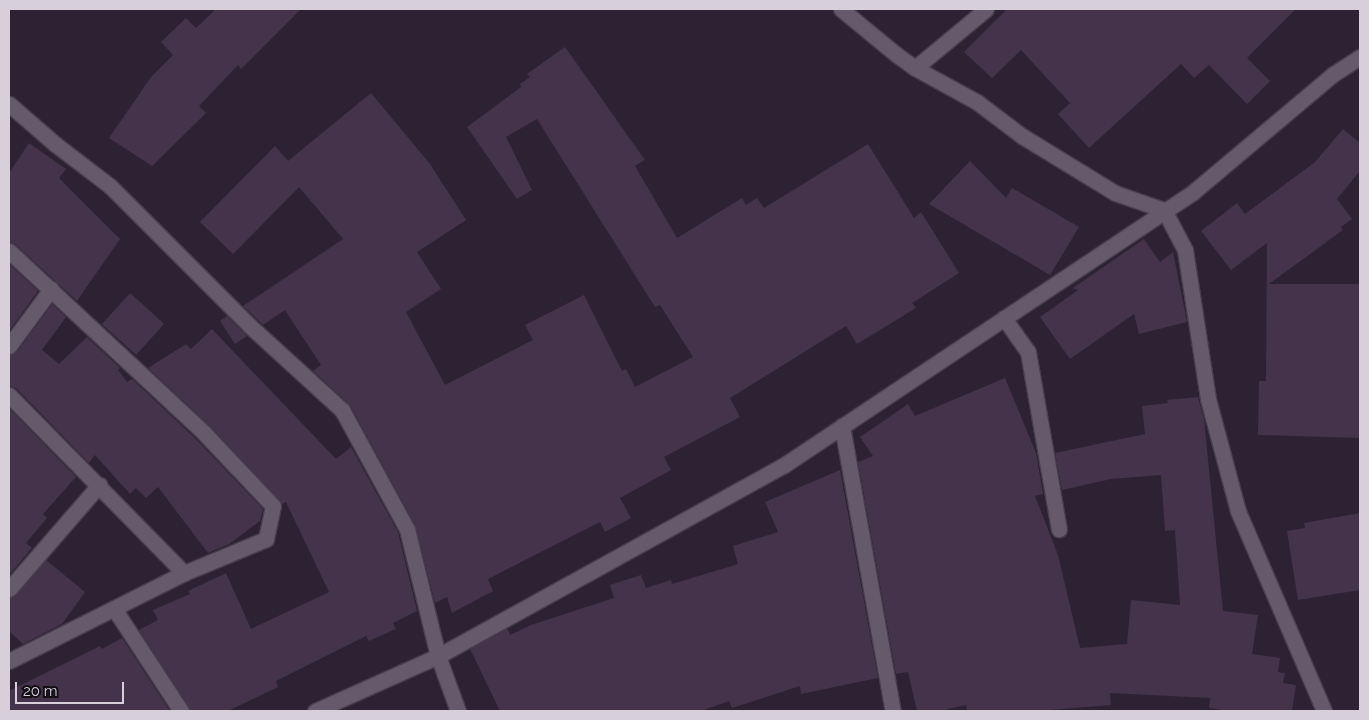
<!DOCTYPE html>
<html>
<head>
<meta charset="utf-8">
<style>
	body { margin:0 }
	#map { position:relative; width:1369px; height:720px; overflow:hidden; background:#2d2233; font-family:Raleway,sans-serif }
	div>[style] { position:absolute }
	.building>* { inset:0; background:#44334b; transform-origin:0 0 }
	.roads { filter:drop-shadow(1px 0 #473e4c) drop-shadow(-1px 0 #473e4c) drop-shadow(0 1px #473e4c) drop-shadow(0 -1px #473e4c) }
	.minor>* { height:15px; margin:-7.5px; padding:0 7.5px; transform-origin:7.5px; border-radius:7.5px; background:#66596c }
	span { translate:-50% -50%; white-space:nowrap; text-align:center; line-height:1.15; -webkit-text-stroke:4px #130e15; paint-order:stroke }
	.frame { position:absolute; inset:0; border:10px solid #d7d0db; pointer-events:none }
	.scale { position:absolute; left:15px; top:682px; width:109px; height:22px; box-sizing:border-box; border:2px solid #d7d0db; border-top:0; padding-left:6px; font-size:15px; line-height:18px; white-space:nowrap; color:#d7d0db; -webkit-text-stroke:4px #130e15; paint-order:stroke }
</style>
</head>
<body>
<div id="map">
	<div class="building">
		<i style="clip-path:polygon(216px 9px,301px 9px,241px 69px,238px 65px,199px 106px,206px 113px,152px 166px,109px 138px,151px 77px,173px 55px,161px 42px,186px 18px,196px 28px)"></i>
		<i style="clip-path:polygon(1007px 9px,1296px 9px,1247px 58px,1270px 81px,1247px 104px,1209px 65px,1194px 78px,1181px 64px,1089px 148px,1058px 114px,1070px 103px,1021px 50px,992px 78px,964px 52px)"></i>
		<i style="clip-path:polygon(565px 47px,645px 160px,635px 166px,677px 238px,742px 198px,746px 205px,757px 198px,764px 208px,868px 144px,914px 218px,921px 212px,959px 273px,912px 303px,916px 308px,857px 344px,846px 326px,730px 398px,740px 417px,664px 457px,671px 470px,620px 498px,631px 518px,605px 532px,600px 522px,488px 579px,493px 591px,452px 613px,447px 597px,435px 603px,415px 525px,350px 405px,313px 371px,321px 365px,285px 310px,263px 325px,243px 306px,343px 239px,299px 187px,233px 254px,200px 222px,275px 146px,288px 161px,371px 93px,430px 164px,466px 220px,417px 252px,441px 289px,406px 312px,445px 385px,533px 340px,525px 325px,584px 295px,622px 371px,626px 369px,635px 387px,693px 357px,660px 305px,655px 307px,537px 119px,506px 137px,532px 190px,517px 199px,467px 127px,521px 87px,520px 84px,530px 77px,527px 74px)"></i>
		<i style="clip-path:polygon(1343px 129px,1360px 143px,1360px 171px,1337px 199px,1352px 219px,1341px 227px,1343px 230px,1269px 284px,1360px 284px,1360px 438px,1258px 435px,1259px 381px,1266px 381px,1267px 243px,1231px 270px,1201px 231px,1237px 203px,1245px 214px,1315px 162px)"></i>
		<i style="clip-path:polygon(29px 143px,66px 169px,59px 178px,120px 239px,77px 301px,15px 244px,9px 242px,9px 173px)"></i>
		<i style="clip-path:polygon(970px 161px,1006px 198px,1012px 188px,1079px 227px,1050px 275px,929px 204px)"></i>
		<i style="clip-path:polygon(1144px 239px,1160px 262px,1173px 252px,1187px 322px,1139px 334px,1134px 314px,1070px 359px,1040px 317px,1078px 290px,1073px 288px)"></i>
		<i style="clip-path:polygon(9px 264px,38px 291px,9px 331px)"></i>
		<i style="left:130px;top:293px;width:46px;height:42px;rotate:42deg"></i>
		<i style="clip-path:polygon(52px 304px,66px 317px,42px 350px,59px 364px,87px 337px,120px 368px,118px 370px,127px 382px,132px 379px,197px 440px,263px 509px,260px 521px,229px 544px,208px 553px,158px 487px,146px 498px,136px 488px,130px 494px,95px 455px,89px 463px,16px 388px,9px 386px,9px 355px,17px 352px)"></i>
		<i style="clip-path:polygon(227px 316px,247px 336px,235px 344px,220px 321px)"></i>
		<i style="clip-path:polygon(212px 329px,336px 459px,351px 447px,398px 532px,417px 611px,393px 623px,396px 629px,369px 641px,366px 636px,276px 681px,278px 687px,228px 711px,190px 711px,139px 630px,158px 620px,153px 610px,190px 594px,188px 591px,226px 573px,251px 629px,329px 592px,286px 502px,282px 504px,211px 427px,148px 368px,186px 344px,191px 349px)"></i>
		<i style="clip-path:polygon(1005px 378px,1036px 453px,1043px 494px,1035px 496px,1058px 555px,1080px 648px,1127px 644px,1131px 600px,1180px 605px,1175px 530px,1165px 531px,1161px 475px,1111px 479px,1062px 490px,1055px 453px,1145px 434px,1142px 406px,1168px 403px,1167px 400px,1198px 397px,1204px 419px,1223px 611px,1258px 615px,1252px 654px,1280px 658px,1278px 672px,1285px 673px,1283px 683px,1296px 685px,1292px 711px,1229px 711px,1209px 708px,1210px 698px,1110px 693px,1111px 705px,1050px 710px,993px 711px,967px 711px,966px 705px,939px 711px,917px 711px,908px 672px,896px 674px,858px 462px,873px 456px,860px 437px,908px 404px,915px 416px)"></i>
		<i style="clip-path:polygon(9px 408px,76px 477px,43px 514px,47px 518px,26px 543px,32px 548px,9px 575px)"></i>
		<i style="clip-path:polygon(840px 470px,878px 678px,801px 694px,800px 686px,732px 708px,729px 701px,701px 711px,500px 711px,470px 649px,507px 628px,510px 635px,531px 625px,614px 598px,610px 585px,641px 575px,646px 588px,671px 580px,672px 584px,738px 564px,733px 546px,778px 532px,765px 502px)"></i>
		<i style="clip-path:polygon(1360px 513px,1360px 590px,1298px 600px,1287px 531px,1305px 528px,1304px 523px)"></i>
		<i style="clip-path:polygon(46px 560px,85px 592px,62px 624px,23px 644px,9px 631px,9px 598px,16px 595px)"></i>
		<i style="clip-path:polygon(122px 638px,170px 711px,9px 711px,9px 691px,100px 646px,102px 649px)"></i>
	</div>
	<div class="roads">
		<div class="minor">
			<i style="left:841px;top:9px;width:72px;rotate:39.4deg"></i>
			<i style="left:897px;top:55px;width:22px;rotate:36deg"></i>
			<i style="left:915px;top:68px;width:71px;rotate:28.7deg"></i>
			<i style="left:977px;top:102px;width:56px;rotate:37.1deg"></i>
			<i style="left:1022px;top:136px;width:109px;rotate:31.5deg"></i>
			<i style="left:1115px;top:193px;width:52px;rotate:19.1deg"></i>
			<i style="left:1164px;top:210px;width:45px;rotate:62.3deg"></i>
			<i style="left:1185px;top:250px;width:151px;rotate:81.2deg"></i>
			<i style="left:1208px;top:399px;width:116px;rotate:75deg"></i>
			<i style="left:1238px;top:511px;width:218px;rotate:66.7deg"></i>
			<i style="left:915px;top:68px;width:92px;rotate:-39.7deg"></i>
			<i style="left:9px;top:104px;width:61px;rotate:41deg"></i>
			<i style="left:55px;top:144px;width:69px;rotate:37.4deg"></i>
			<i style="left:110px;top:186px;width:198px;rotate:45deg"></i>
			<i style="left:250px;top:326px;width:125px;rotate:42.4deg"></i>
			<i style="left:342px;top:410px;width:136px;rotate:61.4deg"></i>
			<i style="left:407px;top:529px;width:131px;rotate:76.3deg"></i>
			<i style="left:438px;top:656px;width:59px;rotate:70deg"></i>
			<i style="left:9px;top:251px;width:267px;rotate:43deg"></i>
			<i style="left:204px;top:433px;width:100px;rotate:46.6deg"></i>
			<i style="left:273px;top:506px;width:34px;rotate:102deg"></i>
			<i style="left:266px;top:539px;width:89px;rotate:157.5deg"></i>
			<i style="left:184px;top:573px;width:196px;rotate:153.3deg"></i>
			<i style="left:1004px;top:318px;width:42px;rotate:54.8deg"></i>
			<i style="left:1028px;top:352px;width:180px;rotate:80.1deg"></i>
			<i style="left:9px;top:346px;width:71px;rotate:-53.6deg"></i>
			<i style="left:9px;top:395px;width:250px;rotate:45.5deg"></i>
			<i style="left:842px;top:426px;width:290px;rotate:79.9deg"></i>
			<i style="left:9px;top:589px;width:138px;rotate:-49.1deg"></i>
			<i style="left:115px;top:610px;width:121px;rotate:56.8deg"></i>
			<i style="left:315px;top:711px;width:135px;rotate:-24.1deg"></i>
			<i style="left:438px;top:656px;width:395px;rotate:-28.9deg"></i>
			<i style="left:784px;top:465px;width:490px;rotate:-33.7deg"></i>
			<i style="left:1192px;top:193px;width:183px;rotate:-40.1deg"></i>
			<i style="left:1332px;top:75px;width:33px;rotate:-33deg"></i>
		</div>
	</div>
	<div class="frame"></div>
	<div class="scale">20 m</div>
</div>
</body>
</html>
